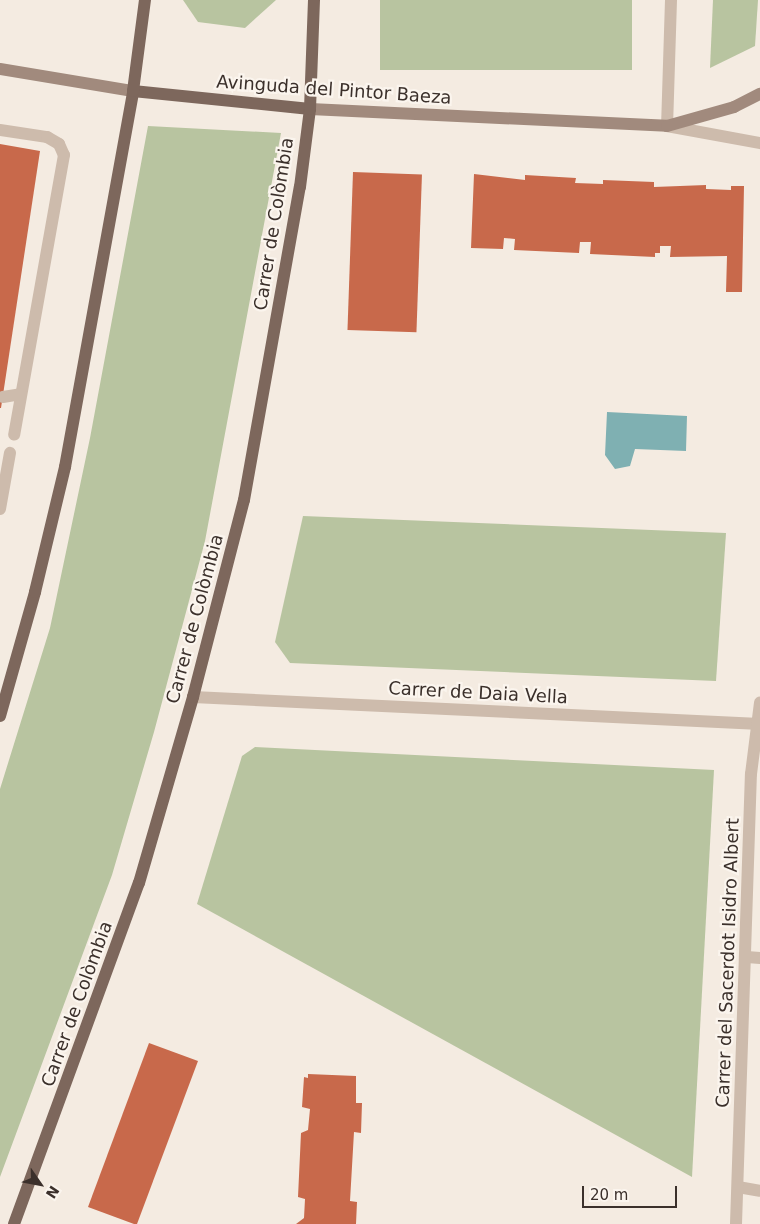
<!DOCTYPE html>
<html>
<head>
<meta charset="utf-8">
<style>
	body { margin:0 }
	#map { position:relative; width:760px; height:1224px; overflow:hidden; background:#f4ebe1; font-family:"DejaVu Sans",sans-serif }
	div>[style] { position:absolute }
	.green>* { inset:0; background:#b8c4a0; transform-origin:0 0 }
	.water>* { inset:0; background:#7fb0b2 }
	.building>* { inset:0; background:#c8694b; transform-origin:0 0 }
	.lane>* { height:12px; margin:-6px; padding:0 6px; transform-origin:6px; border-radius:6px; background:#cdbbac }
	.street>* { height:12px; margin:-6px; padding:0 6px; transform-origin:6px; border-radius:6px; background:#cdbbac }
	.secondary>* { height:12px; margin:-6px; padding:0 6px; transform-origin:6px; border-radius:6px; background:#a18a7d }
	.primary>* { height:12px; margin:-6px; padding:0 6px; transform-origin:6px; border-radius:6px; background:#7d675c }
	span { translate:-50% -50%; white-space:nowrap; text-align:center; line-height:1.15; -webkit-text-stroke:4.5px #fbf5ee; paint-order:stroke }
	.street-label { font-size:18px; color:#3b302b }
	.north { position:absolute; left:15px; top:1159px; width:50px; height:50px; -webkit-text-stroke:4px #fbf5ee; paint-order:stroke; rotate:123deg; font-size:14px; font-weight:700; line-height:20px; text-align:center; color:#3b302b }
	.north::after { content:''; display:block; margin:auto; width:18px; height:22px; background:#3b302b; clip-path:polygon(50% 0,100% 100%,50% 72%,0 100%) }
	.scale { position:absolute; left:582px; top:1186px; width:95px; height:22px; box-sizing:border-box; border:2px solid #3b302b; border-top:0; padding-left:6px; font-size:15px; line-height:18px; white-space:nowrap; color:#3b302b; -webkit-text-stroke:4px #fbf5ee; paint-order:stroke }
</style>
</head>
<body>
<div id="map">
	<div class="green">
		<i style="clip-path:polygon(183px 0,276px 0,245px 28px,198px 22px)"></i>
		<i style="left:380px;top:0;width:252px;height:70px"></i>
		<i style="clip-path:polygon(713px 0,758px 0,755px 46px,710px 68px)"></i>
		<i style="clip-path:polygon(148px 126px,281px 133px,205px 541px,154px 732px,112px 875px,0 1177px,0 789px,50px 628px,90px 438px)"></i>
		<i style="clip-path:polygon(303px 516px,726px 533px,716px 681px,290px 663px,275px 642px)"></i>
		<i style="clip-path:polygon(255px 747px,714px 770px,692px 1177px,197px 904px,242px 756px)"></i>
	</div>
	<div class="water">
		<i style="clip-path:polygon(607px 412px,687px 416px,686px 451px,635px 449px,630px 466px,615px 469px,605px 455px)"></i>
	</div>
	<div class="building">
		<i style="clip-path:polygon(0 144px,40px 151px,1px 408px,0 408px)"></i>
		<i style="left:353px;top:172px;width:69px;height:158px;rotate:2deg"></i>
		<i style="clip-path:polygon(474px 174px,525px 180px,525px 175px,576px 178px,575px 183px,603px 184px,603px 180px,654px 182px,654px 187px,706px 185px,706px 189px,731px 190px,731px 186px,744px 186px,742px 292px,726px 292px,727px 256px,670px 257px,671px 246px,660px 246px,660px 253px,655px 253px,655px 257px,590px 254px,591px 242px,580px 242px,579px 253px,514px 250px,515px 239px,504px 238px,503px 249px,471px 248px)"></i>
		<i style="clip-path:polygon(149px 1043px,198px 1061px,137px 1224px,134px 1224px,88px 1207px)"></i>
		<i style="clip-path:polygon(308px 1074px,356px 1076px,356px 1103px,362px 1103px,361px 1133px,354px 1132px,350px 1201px,357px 1202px,356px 1224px,296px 1224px,304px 1218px,305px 1199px,298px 1197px,301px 1133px,308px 1130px,310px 1109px,302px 1107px,304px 1077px,308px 1078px)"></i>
	</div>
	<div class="lane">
		<i style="left:0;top:130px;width:48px;rotate:8.5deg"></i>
		<i style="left:47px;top:137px;width:14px;rotate:30deg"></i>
		<i style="left:59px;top:144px;width:12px;rotate:66deg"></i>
		<i style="left:64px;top:155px;width:284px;rotate:100.1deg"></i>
		<i style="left:3px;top:397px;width:18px;rotate:-9deg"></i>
		<i style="left:0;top:509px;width:57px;rotate:-79.9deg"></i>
	</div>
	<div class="street">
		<i style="left:671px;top:0;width:126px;rotate:91.8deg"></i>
		<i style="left:667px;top:126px;width:95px;rotate:10.4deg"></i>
		<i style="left:193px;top:697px;width:568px;rotate:2.73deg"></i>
		<i style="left:747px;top:957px;width:13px;rotate:4deg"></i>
		<i style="left:738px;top:1187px;width:22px;rotate:10deg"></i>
		<i style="left:736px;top:1224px;width:450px;rotate:-88.1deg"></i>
		<i style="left:751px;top:774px;width:72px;rotate:-82.8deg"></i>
	</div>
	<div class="secondary">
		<i style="left:0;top:69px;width:135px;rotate:9.4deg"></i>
		<i style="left:310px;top:109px;width:357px;rotate:2.7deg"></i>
		<i style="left:667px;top:126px;width:70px;rotate:-15.8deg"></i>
		<i style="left:734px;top:107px;width:29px;rotate:-27deg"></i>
	</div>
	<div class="primary">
		<i style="left:133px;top:91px;width:178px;rotate:5.8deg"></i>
		<i style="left:0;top:716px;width:129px;rotate:-74.2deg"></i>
		<i style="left:35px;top:592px;width:129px;rotate:-76.5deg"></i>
		<i style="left:65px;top:467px;width:382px;rotate:-79.7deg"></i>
		<i style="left:133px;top:91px;width:92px;rotate:-82.5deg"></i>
		<i style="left:14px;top:1224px;width:363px;rotate:-69.9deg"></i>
		<i style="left:139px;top:883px;width:194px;rotate:-73.8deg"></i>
		<i style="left:193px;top:697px;width:203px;rotate:-75.5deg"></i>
		<i style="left:244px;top:500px;width:318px;rotate:-79.9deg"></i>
		<i style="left:300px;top:187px;width:79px;rotate:-82.7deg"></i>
		<i style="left:310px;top:109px;width:109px;rotate:-87.9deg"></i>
	</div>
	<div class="street-label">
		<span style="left:334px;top:90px;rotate:4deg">Avinguda del Pintor Baeza</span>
		<span style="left:274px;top:224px;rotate:-81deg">Carrer de Colòmbia</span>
		<span style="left:195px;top:619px;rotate:-75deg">Carrer de Colòmbia</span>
		<span style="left:478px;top:693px;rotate:3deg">Carrer de Daia Vella</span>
		<span style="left:728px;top:963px;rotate:-88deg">Carrer del Sacerdot Isidro Albert</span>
		<span style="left:77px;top:1004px;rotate:-70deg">Carrer de Colòmbia</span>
	</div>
	<div class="north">N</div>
	<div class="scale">20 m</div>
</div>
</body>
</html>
